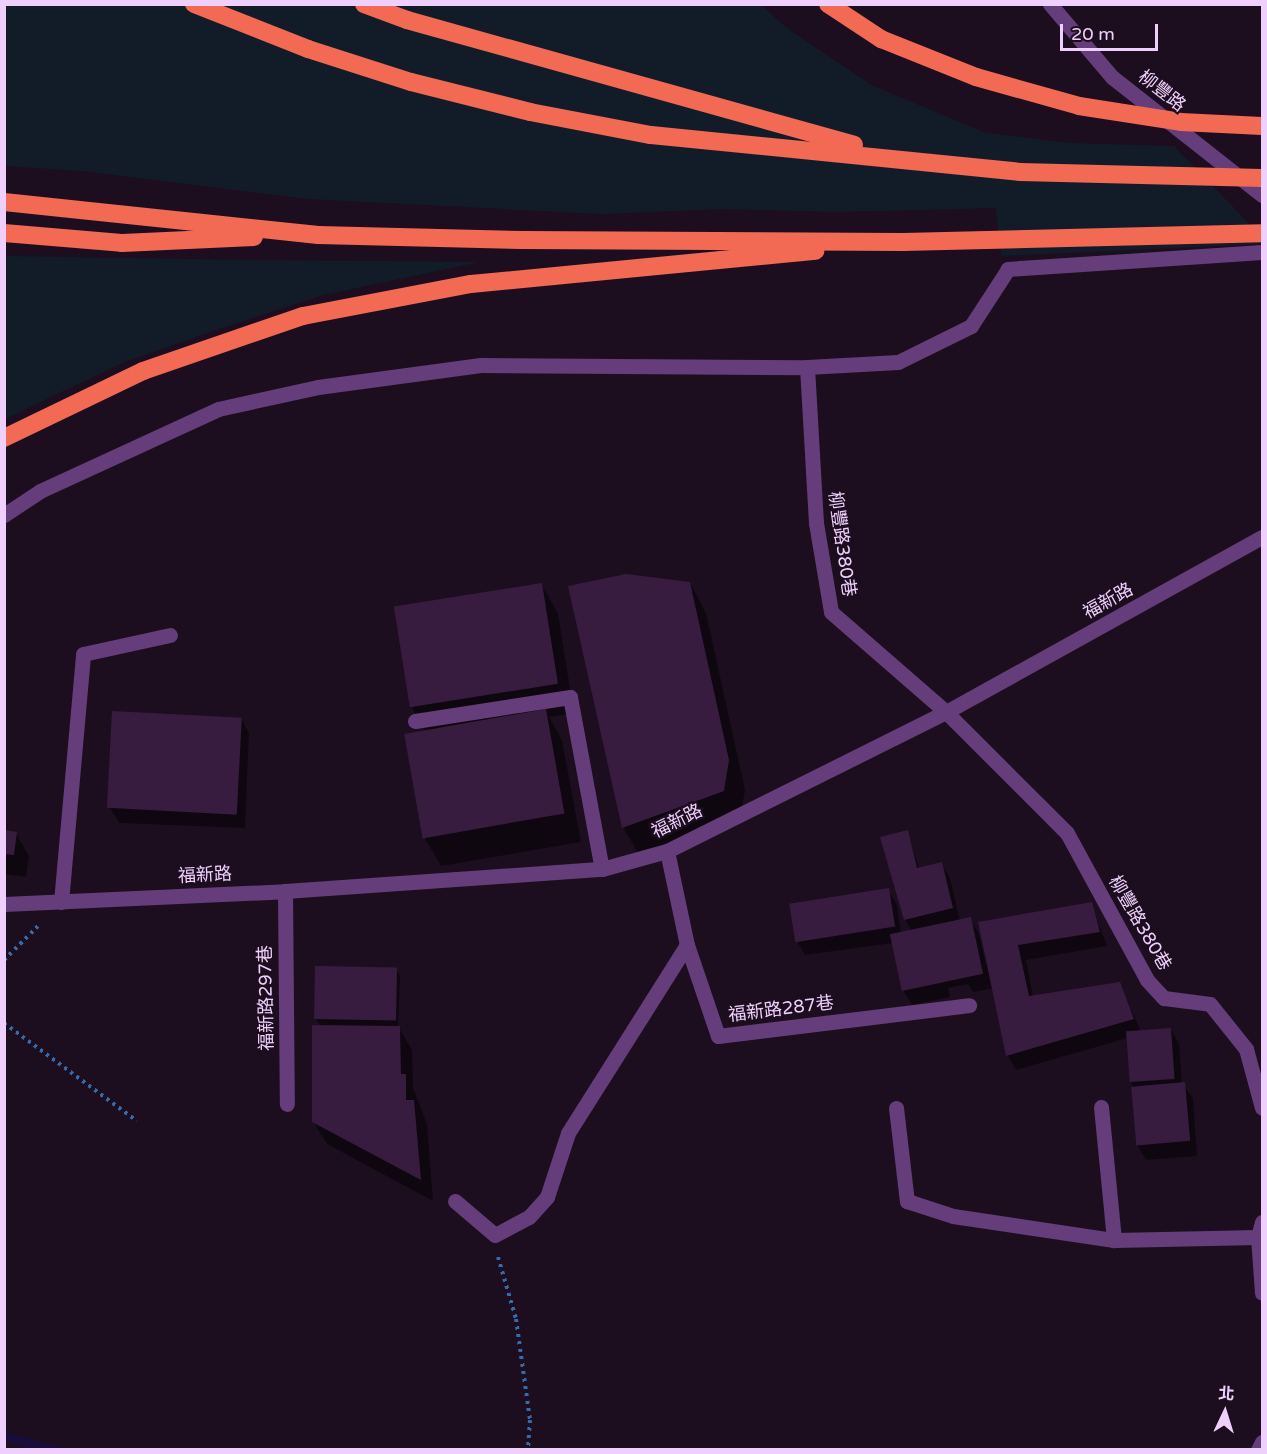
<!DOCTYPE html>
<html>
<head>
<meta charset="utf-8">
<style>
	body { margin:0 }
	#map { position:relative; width:1267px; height:1454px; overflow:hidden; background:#1c0e1f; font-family:"Varela Round","Noto Sans TC",sans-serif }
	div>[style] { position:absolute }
	.green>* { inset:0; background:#121c29 }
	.shadow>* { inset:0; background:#0007 }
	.stream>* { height:9px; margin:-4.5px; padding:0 4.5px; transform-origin:4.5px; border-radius:4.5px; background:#180d3a }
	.building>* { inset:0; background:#381c3f; transform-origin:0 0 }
	.path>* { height:4px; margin-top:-2px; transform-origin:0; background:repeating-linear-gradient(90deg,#376aa9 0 3px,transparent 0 7.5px) }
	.minor>* { height:15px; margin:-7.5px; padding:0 7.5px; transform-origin:7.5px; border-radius:7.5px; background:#653d7b }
	.highway>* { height:18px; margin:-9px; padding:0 9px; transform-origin:9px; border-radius:9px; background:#f26954 }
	span { translate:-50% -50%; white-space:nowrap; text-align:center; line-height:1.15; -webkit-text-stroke:4.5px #1c0e1f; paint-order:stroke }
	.street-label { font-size:18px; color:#efd0fc }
	.frame { position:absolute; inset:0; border:6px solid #efd0fc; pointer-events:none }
	.north { position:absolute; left:1195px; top:1382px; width:60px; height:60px; -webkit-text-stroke:4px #1c0e1f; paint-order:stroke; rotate:4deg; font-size:16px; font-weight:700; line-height:24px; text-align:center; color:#efd0fc }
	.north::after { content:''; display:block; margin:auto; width:21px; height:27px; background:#efd0fc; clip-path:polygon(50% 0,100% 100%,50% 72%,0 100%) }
	.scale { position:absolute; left:1060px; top:24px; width:98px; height:27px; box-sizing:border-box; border:3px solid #efd0fc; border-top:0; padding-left:8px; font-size:18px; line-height:21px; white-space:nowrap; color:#efd0fc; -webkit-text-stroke:4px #1c0e1f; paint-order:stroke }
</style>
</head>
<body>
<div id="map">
	<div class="green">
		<i style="clip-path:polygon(4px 5px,761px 5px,787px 28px,871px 85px,986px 133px,1069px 143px,1174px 146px,1262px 237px,1262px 244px,1001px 256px,996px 208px,838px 212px,722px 209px,600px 214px,309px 199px,83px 171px,5px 166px)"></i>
		<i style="clip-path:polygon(5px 256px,247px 260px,479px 262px,323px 295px,216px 330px,122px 363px,5px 419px)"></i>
	</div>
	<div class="shadow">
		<i style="clip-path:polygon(690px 583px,706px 613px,745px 790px,740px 820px,640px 856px,623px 827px)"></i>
		<i style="clip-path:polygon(542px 585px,558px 614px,574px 713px,549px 717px,562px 740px,581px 842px,441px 866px,424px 837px,425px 731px,412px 708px)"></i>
		<i style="clip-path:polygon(241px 718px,249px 733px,245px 828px,119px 823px,110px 808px)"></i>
		<i style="clip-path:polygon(4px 832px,16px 833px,29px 856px,26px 877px,4px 874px)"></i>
		<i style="clip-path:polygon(908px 832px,919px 869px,941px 863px,950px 878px,960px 921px,970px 919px,979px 934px,986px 965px,980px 923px,1091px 904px,1107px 946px,1026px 960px,1033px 997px,1119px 984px,1141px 1031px,1171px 1029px,1179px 1044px,1182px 1084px,1193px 1098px,1197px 1156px,1146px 1160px,1137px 1145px,1128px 1038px,1016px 1070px,1008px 1056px,994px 988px,973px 992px,968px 984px,948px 988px,950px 997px,912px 1005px,903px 990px,893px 943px,805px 955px,796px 940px,888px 890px,897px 905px,901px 934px,912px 932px,905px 919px)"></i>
		<i style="clip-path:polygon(396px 969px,400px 976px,398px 1026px,412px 1050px,413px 1088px,427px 1124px,433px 1201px,327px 1144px,313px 1121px,321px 1027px,316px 1019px)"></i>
	</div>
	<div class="stream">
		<i style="left:4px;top:1436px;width:56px;rotate:14.5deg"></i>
	</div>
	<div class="building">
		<i style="clip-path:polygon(626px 574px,690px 582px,729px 760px,724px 791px,622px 828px,568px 586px)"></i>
		<i style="left:542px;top:583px;width:102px;height:150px;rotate:81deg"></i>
		<i style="left:546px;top:709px;width:106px;height:144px;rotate:80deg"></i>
		<i style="left:112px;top:711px;width:130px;height:97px;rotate:3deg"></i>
		<i style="clip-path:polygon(4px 830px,17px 832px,14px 855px,4px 854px)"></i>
		<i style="clip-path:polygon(908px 830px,917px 868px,942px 862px,953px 908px,904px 920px,880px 837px)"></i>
		<i style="left:889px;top:888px;width:39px;height:101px;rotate:81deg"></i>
		<i style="clip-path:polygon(1092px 902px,1100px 932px,1018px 945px,1029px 996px,1120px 982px,1134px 1019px,1006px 1056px,978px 922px)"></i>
		<i style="left:971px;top:917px;width:58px;height:83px;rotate:78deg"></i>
		<i style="left:315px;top:966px;width:82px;height:53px;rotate:1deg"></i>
		<i style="clip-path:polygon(312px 1025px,400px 1026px,401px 1074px,406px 1074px,406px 1100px,414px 1100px,421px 1180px,312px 1122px)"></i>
		<i style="left:1171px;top:1028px;width:51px;height:45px;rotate:86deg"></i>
		<i style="left:1185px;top:1082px;width:59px;height:54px;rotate:85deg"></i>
	</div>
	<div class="path">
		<i style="left:4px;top:960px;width:48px;rotate:-45deg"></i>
		<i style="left:4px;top:1023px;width:165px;rotate:36.4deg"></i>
		<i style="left:498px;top:1257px;width:65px;rotate:73.8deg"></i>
		<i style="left:516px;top:1319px;width:102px;rotate:82.1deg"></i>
		<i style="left:530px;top:1420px;width:30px;rotate:94deg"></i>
	</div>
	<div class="minor">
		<i style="left:1050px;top:4px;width:96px;rotate:49.7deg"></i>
		<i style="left:1112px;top:77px;width:191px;rotate:38.2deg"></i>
		<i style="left:1262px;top:252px;width:255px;rotate:176.2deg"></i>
		<i style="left:1008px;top:269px;width:68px;rotate:123deg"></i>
		<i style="left:971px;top:326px;width:81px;rotate:153.7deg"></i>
		<i style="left:898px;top:362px;width:91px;rotate:176.9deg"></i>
		<i style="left:807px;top:367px;width:156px;rotate:86.7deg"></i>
		<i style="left:816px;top:523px;width:90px;rotate:80.4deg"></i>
		<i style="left:831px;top:612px;width:152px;rotate:41deg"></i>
		<i style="left:946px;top:712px;width:171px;rotate:45deg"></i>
		<i style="left:1067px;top:833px;width:167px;rotate:61.4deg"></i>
		<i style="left:1147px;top:980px;width:25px;rotate:47deg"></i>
		<i style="left:1164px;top:998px;width:46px;rotate:7.4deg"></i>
		<i style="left:1210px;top:1004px;width:58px;rotate:51.3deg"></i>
		<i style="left:1246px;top:1049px;width:61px;rotate:74.8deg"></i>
		<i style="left:4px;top:515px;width:43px;rotate:-33.7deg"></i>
		<i style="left:40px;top:491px;width:196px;rotate:-24.7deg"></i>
		<i style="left:218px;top:409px;width:102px;rotate:-12.4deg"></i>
		<i style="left:318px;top:387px;width:164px;rotate:-7.7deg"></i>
		<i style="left:481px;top:365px;width:326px;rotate:0.4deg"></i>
		<i style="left:415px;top:721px;width:157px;rotate:-8.8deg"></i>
		<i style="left:570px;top:697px;width:175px;rotate:79.5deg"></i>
		<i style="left:667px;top:851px;width:96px;rotate:78deg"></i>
		<i style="left:687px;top:945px;width:96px;rotate:71.2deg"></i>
		<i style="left:718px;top:1036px;width:253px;rotate:-7deg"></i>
		<i style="left:285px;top:891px;width:213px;rotate:89.5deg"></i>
		<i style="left:61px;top:902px;width:249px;rotate:-84.9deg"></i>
		<i style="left:83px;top:654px;width:89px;rotate:-12.3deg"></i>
		<i style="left:4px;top:904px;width:281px;rotate:-2.6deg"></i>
		<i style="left:285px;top:891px;width:318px;rotate:-4deg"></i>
		<i style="left:602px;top:869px;width:67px;rotate:-15.5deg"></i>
		<i style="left:667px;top:851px;width:312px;rotate:-26.5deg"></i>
		<i style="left:946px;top:712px;width:361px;rotate:-29deg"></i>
		<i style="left:1101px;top:1107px;width:134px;rotate:84.4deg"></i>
		<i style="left:896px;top:1108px;width:94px;rotate:83.3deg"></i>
		<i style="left:907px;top:1201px;width:48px;rotate:18.1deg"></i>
		<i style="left:953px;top:1216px;width:163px;rotate:8.5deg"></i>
		<i style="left:1114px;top:1240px;width:144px;rotate:-1.2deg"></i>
		<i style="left:455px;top:1201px;width:52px;rotate:40.4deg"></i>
		<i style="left:495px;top:1235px;width:38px;rotate:-28deg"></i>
		<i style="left:529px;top:1217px;width:27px;rotate:-48deg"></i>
		<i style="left:547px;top:1197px;width:67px;rotate:-71.8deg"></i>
		<i style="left:568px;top:1133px;width:222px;rotate:-57.7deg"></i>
		<i style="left:1262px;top:1222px;width:16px;rotate:105deg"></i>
		<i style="left:1258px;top:1237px;width:56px;rotate:85.9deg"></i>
		<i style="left:1258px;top:1450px;width:9px;rotate:-63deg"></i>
	</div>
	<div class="highway">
		<i style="left:194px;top:4px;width:123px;rotate:21.5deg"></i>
		<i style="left:308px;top:49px;width:108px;rotate:17.8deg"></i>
		<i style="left:411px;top:82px;width:123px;rotate:14.1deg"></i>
		<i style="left:530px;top:112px;width:123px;rotate:10.8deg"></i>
		<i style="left:651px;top:135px;width:371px;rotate:5.7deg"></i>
		<i style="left:1020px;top:172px;width:242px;rotate:1.4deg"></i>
		<i style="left:364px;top:4px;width:46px;rotate:20.4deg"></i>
		<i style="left:407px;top:20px;width:464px;rotate:15.6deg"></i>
		<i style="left:828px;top:4px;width:64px;rotate:33.4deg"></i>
		<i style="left:881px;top:39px;width:102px;rotate:21.8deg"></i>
		<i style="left:976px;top:77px;width:107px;rotate:15.7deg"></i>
		<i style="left:1079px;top:106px;width:103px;rotate:8.9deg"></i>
		<i style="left:1181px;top:122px;width:81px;rotate:2.8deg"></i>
		<i style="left:4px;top:202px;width:316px;rotate:6deg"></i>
		<i style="left:318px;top:235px;width:204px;rotate:1.4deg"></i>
		<i style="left:522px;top:240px;width:381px;rotate:0.3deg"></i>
		<i style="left:903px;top:242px;width:359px;rotate:-1.4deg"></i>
		<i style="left:4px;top:233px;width:118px;rotate:4.8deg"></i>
		<i style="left:122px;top:243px;width:132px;rotate:-2.6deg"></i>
		<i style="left:4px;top:438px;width:154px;rotate:-25.7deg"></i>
		<i style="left:143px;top:371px;width:169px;rotate:-19deg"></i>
		<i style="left:303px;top:316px;width:171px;rotate:-10.8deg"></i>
		<i style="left:471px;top:284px;width:346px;rotate:-5.5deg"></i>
	</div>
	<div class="street-label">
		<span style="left:1162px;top:91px;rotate:38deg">柳豐路</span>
		<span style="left:842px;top:544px;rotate:82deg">柳豐路380巷</span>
		<span style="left:1108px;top:601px;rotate:-29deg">福新路</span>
		<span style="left:677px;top:821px;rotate:-26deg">福新路</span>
		<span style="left:205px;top:875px;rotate:-3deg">福新路</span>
		<span style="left:1140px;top:923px;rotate:60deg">柳豐路380巷</span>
		<span style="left:266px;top:998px;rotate:-91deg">福新路297巷</span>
		<span style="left:781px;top:1009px;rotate:-7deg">福新路287巷</span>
	</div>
	<div class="frame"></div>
	<div class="north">北</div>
	<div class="scale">20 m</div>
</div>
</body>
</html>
